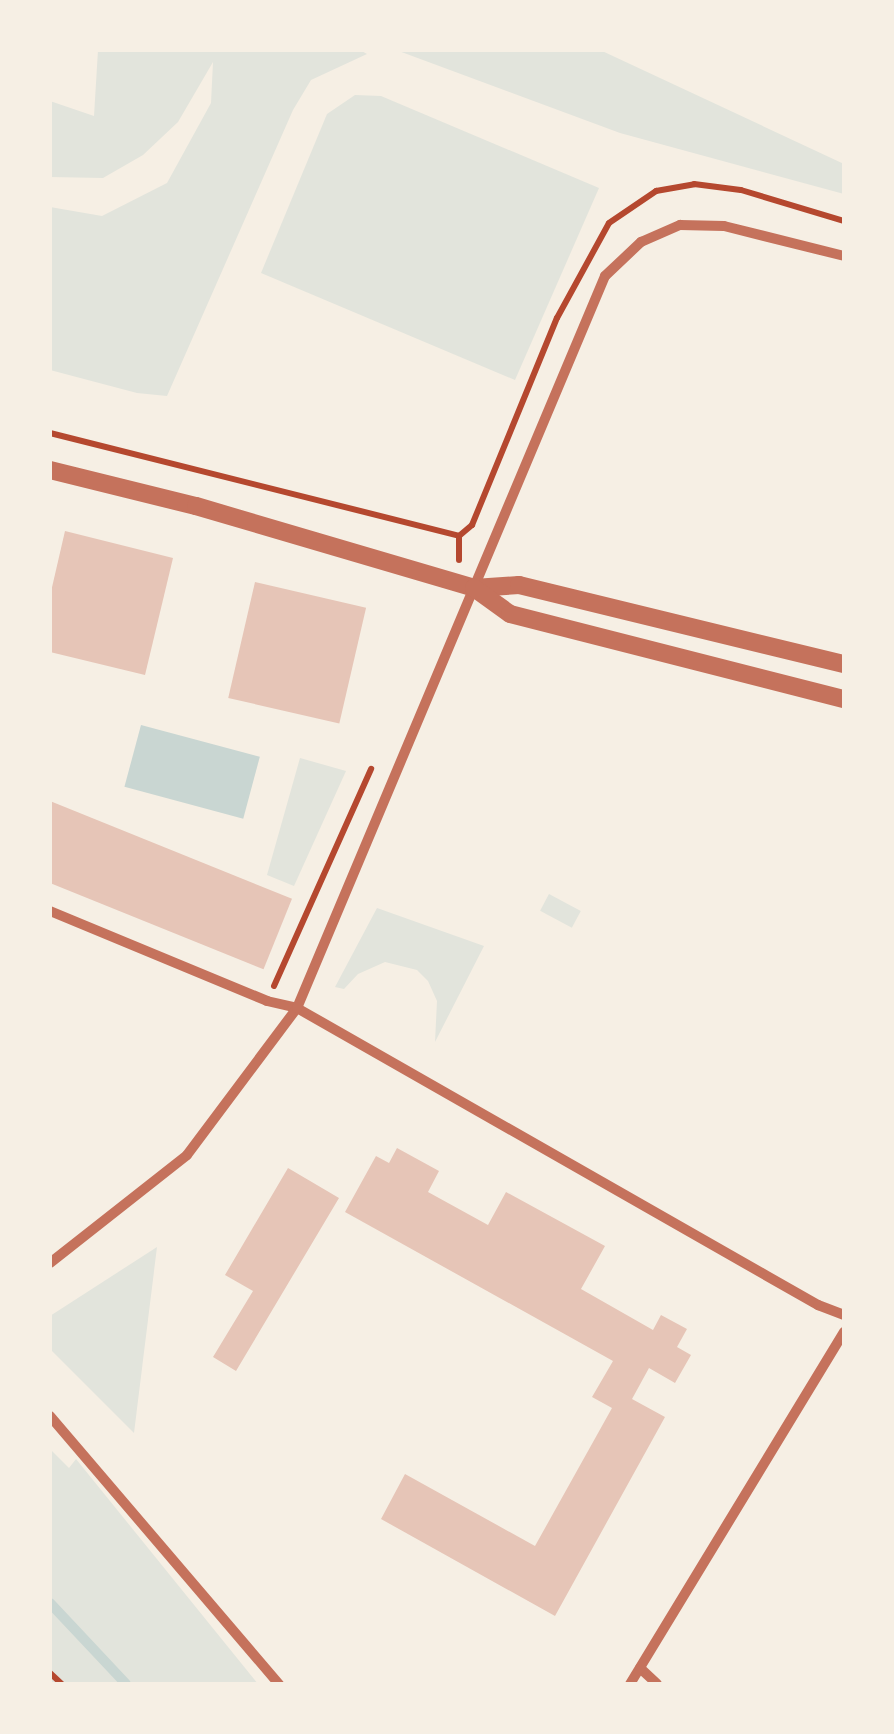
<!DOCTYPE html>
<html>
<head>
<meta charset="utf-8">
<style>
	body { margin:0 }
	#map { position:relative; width:894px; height:1734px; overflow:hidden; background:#f6efe4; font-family:"PT Sans",sans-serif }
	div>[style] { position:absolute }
	.green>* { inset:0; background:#e2e4dc; transform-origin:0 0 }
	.water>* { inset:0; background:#c9d6d2; transform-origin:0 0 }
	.stream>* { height:10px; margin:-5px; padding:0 5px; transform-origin:5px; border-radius:5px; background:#c9d6d2 }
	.building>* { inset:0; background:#e6c5b7; transform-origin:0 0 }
	.path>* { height:6px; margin:-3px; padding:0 3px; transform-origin:3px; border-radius:3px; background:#b5482f }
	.minor>* { height:10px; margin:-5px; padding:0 5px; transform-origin:5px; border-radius:5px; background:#c5725c }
	.tertiary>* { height:18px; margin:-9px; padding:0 9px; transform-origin:9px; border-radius:9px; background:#c5725c }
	span { translate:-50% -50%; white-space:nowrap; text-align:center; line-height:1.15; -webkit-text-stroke:10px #f6efe4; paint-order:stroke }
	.frame { position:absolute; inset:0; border:52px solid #f6efe4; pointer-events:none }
</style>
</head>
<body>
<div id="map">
	<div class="green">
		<i style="clip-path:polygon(98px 50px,360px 50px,367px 54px,311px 80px,293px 110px,167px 396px,137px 393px,50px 370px,50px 207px,102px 216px,167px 183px,211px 103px,213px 62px,178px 122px,143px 155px,103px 178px,50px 177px,50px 101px,94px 116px)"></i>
		<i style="clip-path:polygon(396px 50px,600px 50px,844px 164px,844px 194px,620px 133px)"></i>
		<i style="clip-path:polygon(355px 95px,381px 96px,599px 188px,515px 380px,261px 273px,327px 114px)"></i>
		<i style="clip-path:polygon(300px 758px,346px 771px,294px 886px,267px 875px)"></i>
		<i style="left:549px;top:894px;width:36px;height:19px;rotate:28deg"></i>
		<i style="clip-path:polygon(377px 908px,484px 946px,435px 1042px,437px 1001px,428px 981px,417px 970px,385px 962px,358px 974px,344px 989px,335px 987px)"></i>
		<i style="clip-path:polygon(157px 1247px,134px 1433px,50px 1349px,50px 1316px)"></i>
		<i style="clip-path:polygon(50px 1449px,69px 1468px,76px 1459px,258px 1684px,50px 1684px)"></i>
	</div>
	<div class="water">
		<i style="left:141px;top:725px;width:123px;height:64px;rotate:15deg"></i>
	</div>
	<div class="stream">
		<i style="left:50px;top:1603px;width:111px;rotate:46.8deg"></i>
	</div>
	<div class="building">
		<i style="clip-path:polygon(65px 531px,173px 558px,145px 675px,50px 652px,50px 596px)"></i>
		<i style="left:255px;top:582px;width:114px;height:119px;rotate:13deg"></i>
		<i style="left:50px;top:801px;width:261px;height:76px;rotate:22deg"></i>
		<i style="clip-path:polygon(397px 1148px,439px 1171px,428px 1192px,488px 1225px,506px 1192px,605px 1246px,581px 1289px,653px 1330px,661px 1315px,687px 1329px,677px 1347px,691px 1355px,675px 1383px,649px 1368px,632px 1399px,665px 1417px,555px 1616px,381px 1519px,405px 1474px,535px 1546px,612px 1408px,592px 1397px,613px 1361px,345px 1212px,376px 1156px,389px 1163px)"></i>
		<i style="clip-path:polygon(288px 1168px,339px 1198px,236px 1371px,213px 1357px,253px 1291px,225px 1275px)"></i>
	</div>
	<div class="path">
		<i style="left:50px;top:433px;width:422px;rotate:14.1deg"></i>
		<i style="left:459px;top:536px;width:17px;rotate:-40deg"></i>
		<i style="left:472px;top:525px;width:224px;rotate:-67.7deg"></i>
		<i style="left:557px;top:318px;width:108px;rotate:-61.3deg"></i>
		<i style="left:609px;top:223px;width:57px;rotate:-34.2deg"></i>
		<i style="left:656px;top:191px;width:39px;rotate:-10deg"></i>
		<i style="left:694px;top:184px;width:47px;rotate:7.3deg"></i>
		<i style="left:741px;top:190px;width:108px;rotate:16.8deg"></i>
		<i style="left:459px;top:560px;width:24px;rotate:-90deg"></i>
		<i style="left:274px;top:986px;width:238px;rotate:-65.9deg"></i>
		<i style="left:50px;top:1673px;width:16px;rotate:43deg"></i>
	</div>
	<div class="minor">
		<i style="left:50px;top:911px;width:235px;rotate:22.5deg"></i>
		<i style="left:267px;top:1001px;width:31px;rotate:13deg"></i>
		<i style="left:297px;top:1008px;width:600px;rotate:29.69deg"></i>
		<i style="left:818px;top:1305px;width:28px;rotate:21deg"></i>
		<i style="left:50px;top:1263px;width:174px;rotate:-38.2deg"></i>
		<i style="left:187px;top:1155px;width:184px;rotate:-53.2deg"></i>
		<i style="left:297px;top:1008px;width:794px;rotate:-67.18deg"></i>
		<i style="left:605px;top:276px;width:50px;rotate:-43.4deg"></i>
		<i style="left:641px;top:242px;width:43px;rotate:-23.6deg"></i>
		<i style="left:680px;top:225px;width:44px;rotate:1.3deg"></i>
		<i style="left:724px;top:226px;width:124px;rotate:14deg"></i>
		<i style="left:50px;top:1416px;width:353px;rotate:49.5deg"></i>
		<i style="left:640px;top:1668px;width:23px;rotate:43deg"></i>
		<i style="left:630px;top:1684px;width:412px;rotate:-58.7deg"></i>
	</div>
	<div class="tertiary">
		<i style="left:50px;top:470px;width:150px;rotate:13.9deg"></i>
		<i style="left:196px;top:506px;width:290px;rotate:16.4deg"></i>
		<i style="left:474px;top:588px;width:45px;rotate:-3.8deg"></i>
		<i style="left:519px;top:585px;width:334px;rotate:13.7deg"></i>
		<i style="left:474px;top:588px;width:44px;rotate:35.8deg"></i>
		<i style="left:510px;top:614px;width:345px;rotate:14.3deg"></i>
	</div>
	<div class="frame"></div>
</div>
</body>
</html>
